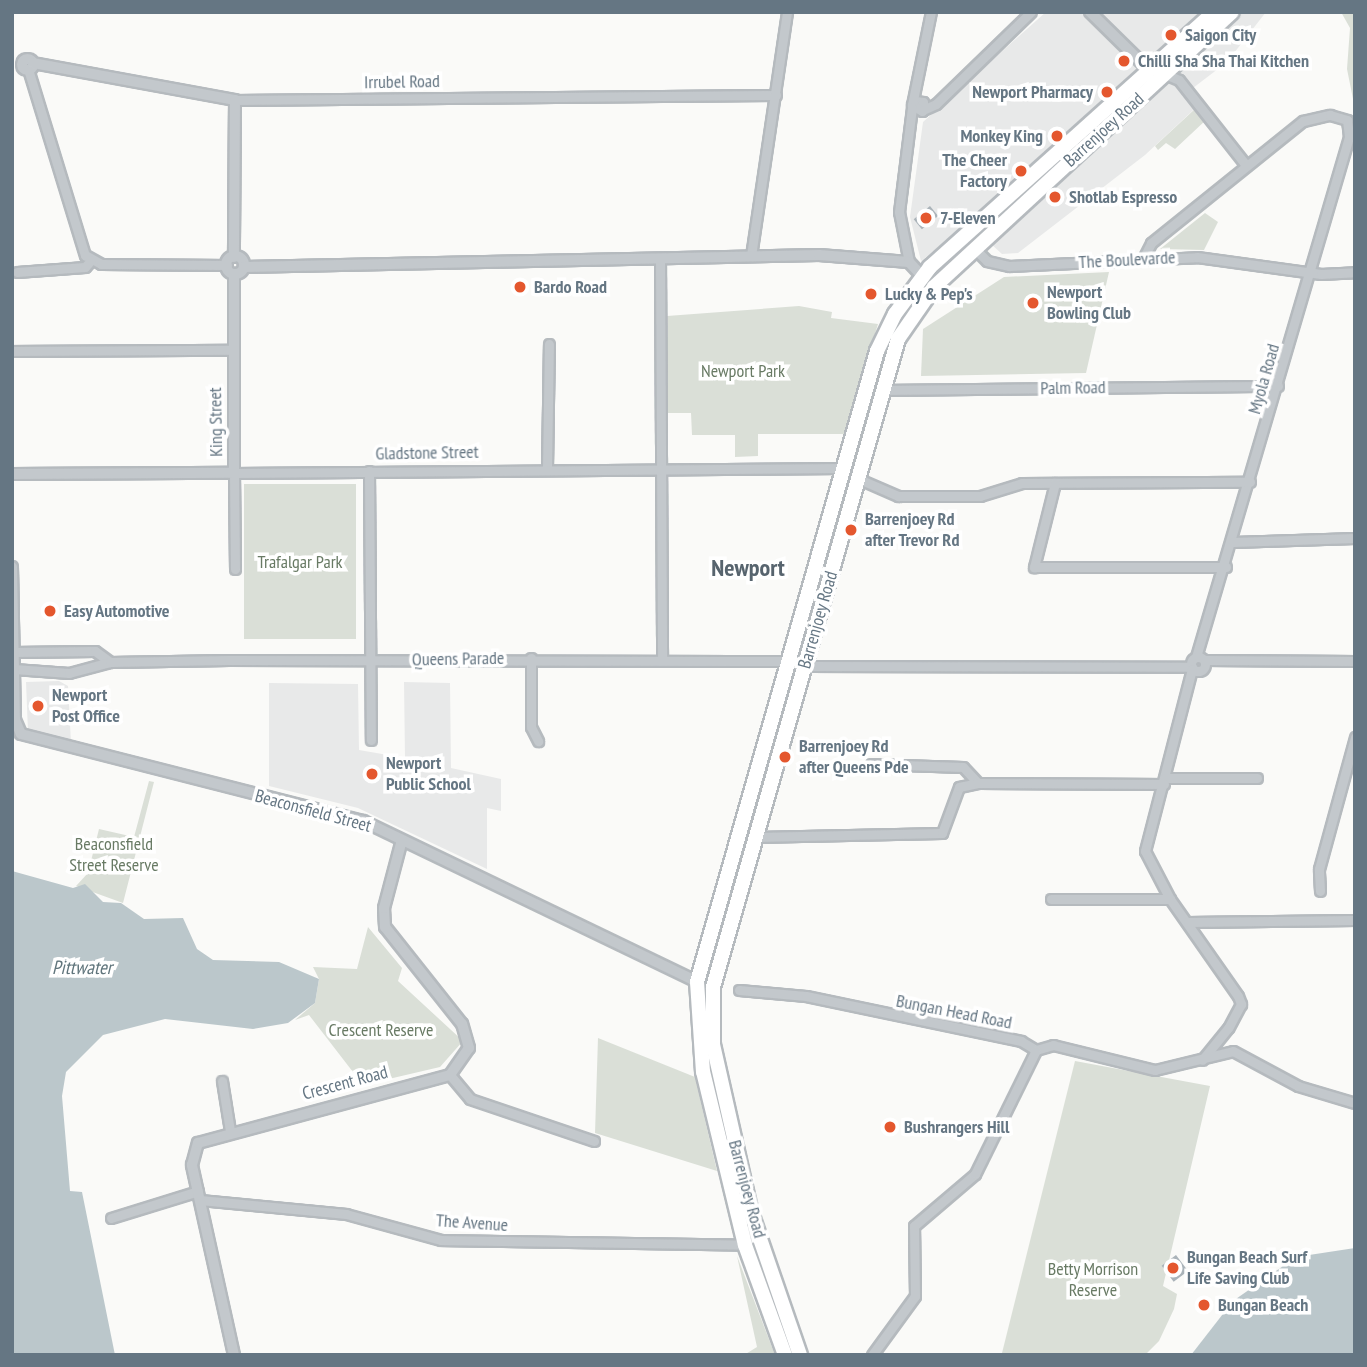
<!DOCTYPE html>
<html>
<head>
<meta charset="utf-8">
<style>
	body { margin:0 }
	#map { position:relative; width:1367px; height:1367px; overflow:hidden; background:#fafaf8; font-family:"PT Sans Narrow",sans-serif }
	div>[style] { position:absolute }
	.built>* { inset:0; background:#e8e9e9 }
	.green>* { inset:0; background:#dadfd7; transform-origin:0 0 }
	.water>* { inset:0; background:#bbc7cb }
	.building>* { inset:0; background:#aab3b9; transform-origin:0 0 }
	.roads { filter:drop-shadow(2px 0 #b5babe) drop-shadow(-2px 0 #b5babe) drop-shadow(0 2px #b5babe) drop-shadow(0 -2px #b5babe) }
	.minor>* { height:9px; margin:-4.5px; padding:0 4.5px; transform-origin:4.5px; border-radius:4.5px; background:#c3c8cc }
	.minor>.ring { margin:-4.5px; padding:0; box-sizing:content-box; background:none; border:9px solid #c3c8cc; border-radius:50% }
	.tertiary>* { height:10px; margin:-5px; padding:0 5px; transform-origin:5px; border-radius:5px; background:#c3c8cc }
	.tertiary>.ring { margin:-5px; padding:0; box-sizing:content-box; background:none; border:10px solid #c3c8cc; border-radius:50% }
	.primary>* { height:14px; margin:-7px; padding:0 7px; transform-origin:7px; border-radius:7px; background:#fff }
	.dots>* { width:19px; height:19px; translate:-50% -50%; box-sizing:border-box; border:4px solid #fff; border-radius:50% }
	span { translate:-50% -50%; white-space:nowrap; text-align:center; line-height:1.15; -webkit-text-stroke:7px #fff; paint-order:stroke }
	.poi-label { font-size:18px; color:#657683; font-weight:700 }
	.left { translate:0 -50%; text-align:left }
	.right { translate:-100% -50%; text-align:right }
	.street-label { font-size:18px; color:#657683 }
	.park-label { font-size:18px; color:#687a64 }
	.water-label { font-size:19px; color:#60757c; font-style:italic }
	.district-label { font-size:24px; color:#57646e; font-weight:700 }
	.frame { position:absolute; inset:0; border:14px solid #657683; pointer-events:none }
</style>
</head>
<body>
<div id="map">
	<div class="built">
		<i style="clip-path:polygon(1046px 12px,1266px 12px,1227px 62px,1193px 88px,1203px 101px,1145px 155px,1018px 253px,1002px 254px,968px 223px,921px 261px,910px 217px,923px 122px)"></i>
		<i style="clip-path:polygon(59px 681px,68px 686px,71px 743px,28px 732px,26px 682px)"></i>
		<i style="clip-path:polygon(404px 682px,450px 683px,451px 768px,501px 779px,501px 811px,487px 808px,487px 869px,358px 808px,269px 786px,269px 683px,358px 684px,359px 750px,405px 758px)"></i>
	</div>
	<div class="green">
		<i style="clip-path:polygon(1341px 12px,1355px 12px,1355px 109px,1347px 69px,1350px 28px)"></i>
		<i style="clip-path:polygon(1196px 108px,1206px 120px,1175px 149px,1166px 143px,1158px 150px,1155px 146px)"></i>
		<i style="clip-path:polygon(1205px 213px,1218px 222px,1204px 250px,1160px 249px)"></i>
		<i style="clip-path:polygon(1109px 272px,1086px 373px,921px 376px,923px 329px,1004px 277px)"></i>
		<i style="clip-path:polygon(799px 306px,832px 312px,831px 318px,878px 324px,844px 434px,758px 434px,758px 456px,735px 457px,735px 435px,692px 435px,691px 413px,667px 413px,667px 316px)"></i>
		<i style="left:356px;top:484px;width:155px;height:112px;rotate:90deg"></i>
		<i style="clip-path:polygon(149px 781px,154px 782px,123px 903px,76px 886px,88px 873px,99px 829px,134px 837px)"></i>
		<i style="clip-path:polygon(368px 927px,402px 968px,398px 981px,463px 1041px,440px 1067px,363px 1085px,309px 1015px,295px 1020px,315px 1003px,319px 979px,313px 967px,357px 969px)"></i>
		<i style="clip-path:polygon(598px 1038px,695px 1077px,717px 1171px,595px 1133px)"></i>
		<i style="clip-path:polygon(1075px 1061px,1210px 1086px,1163px 1286px,1177px 1294px,1174px 1309px,1159px 1341px,1145px 1355px,996px 1355px,1002px 1353px)"></i>
		<i style="clip-path:polygon(737px 1256px,775px 1355px,744px 1355px,757px 1347px)"></i>
	</div>
	<div class="water">
		<i style="clip-path:polygon(12px 871px,73px 888px,85px 884px,103px 902px,121px 903px,144px 919px,183px 918px,197px 949px,213px 960px,279px 962px,319px 979px,315px 1003px,288px 1023px,253px 1029px,165px 1019px,103px 1035px,66px 1072px,62px 1096px,70px 1191px,82px 1192px,115px 1355px,12px 1355px)"></i>
		<i style="clip-path:polygon(1355px 1248px,1355px 1355px,1191px 1355px,1233px 1301px,1296px 1257px)"></i>
	</div>
	<div class="building">
		<i style="left:930px;top:206px;width:13px;height:21px;rotate:51deg"></i>
		<i style="left:1176px;top:1255px;width:20px;height:18px;rotate:53deg"></i>
	</div>
	<div class="roads">
		<div class="minor">
			<i style="left:28px;top:69px;width:195px;rotate:73deg"></i>
			<i style="left:85px;top:255px;width:18px;rotate:29deg"></i>
			<i style="left:101px;top:264px;width:126px;rotate:0.5deg"></i>
			<i style="left:1165px;top:74px;width:15px;rotate:23deg"></i>
			<i style="left:1179px;top:80px;width:108px;rotate:51.8deg"></i>
			<i style="left:235px;top:100px;width:541px;rotate:-0.53deg"></i>
			<i style="left:915px;top:101px;width:8px;rotate:7deg"></i>
			<i style="left:923px;top:102px;width:9px;rotate:96deg"></i>
			<i style="left:922px;top:111px;width:12px;rotate:-149deg"></i>
			<i style="left:912px;top:105px;width:95px;rotate:-78.5deg"></i>
			<i style="left:923px;top:110px;width:14px;rotate:-25deg"></i>
			<i style="left:936px;top:104px;width:132px;rotate:-44.1deg"></i>
			<i style="left:975px;top:249px;width:17px;rotate:45deg"></i>
			<i style="left:987px;top:261px;width:23px;rotate:13deg"></i>
			<i style="left:1009px;top:266px;width:188px;rotate:-2.7deg"></i>
			<i style="left:1197px;top:257px;width:125px;rotate:7.8deg"></i>
			<i style="left:1321px;top:274px;width:34px;rotate:-3deg"></i>
			<i style="left:751px;top:256px;width:247px;rotate:-81.6deg"></i>
			<i style="left:660px;top:258px;width:399px;rotate:89.7deg"></i>
			<i style="left:1143px;top:259px;width:18px;rotate:-63deg"></i>
			<i style="left:1151px;top:243px;width:195px;rotate:-38.8deg"></i>
			<i style="left:1303px;top:121px;width:28px;rotate:-13deg"></i>
			<i style="left:1330px;top:115px;width:18px;rotate:16deg"></i>
			<i style="left:1347px;top:120px;width:17px;rotate:83deg"></i>
			<i style="left:1349px;top:137px;width:542px;rotate:106.4deg"></i>
			<i style="left:909px;top:262px;width:51px;rotate:-101.3deg"></i>
			<i style="left:899px;top:212px;width:105px;rotate:-82.9deg"></i>
			<i style="left:17px;top:272px;width:68px;rotate:-4.2deg"></i>
			<i style="left:85px;top:267px;width:9px;rotate:-49deg"></i>
			<i style="left:12px;top:351px;width:220px;rotate:-0.3deg"></i>
			<i style="left:885px;top:390px;width:393px;rotate:-0.6deg"></i>
			<i style="left:547px;top:468px;width:124px;rotate:-89.1deg"></i>
			<i style="left:369px;top:471px;width:269px;rotate:89.6deg"></i>
			<i style="left:859px;top:479px;width:43px;rotate:23.6deg"></i>
			<i style="left:898px;top:496px;width:82px"></i>
			<i style="left:980px;top:496px;width:44px;rotate:-17.2deg"></i>
			<i style="left:1022px;top:483px;width:228px;rotate:-0.3deg"></i>
			<i style="left:1055px;top:483px;width:87px;rotate:104deg"></i>
			<i style="left:1034px;top:567px;width:192px"></i>
			<i style="left:1233px;top:542px;width:122px;rotate:-1.9deg"></i>
			<i style="left:235px;top:569px;width:96px;rotate:-90.6deg"></i>
			<i style="left:234px;top:473px;width:609px;rotate:-0.47deg"></i>
			<i style="left:13px;top:652px;width:82px;rotate:-0.7deg"></i>
			<i style="left:95px;top:651px;width:19px;rotate:36deg"></i>
			<i class="ring" style="left:1191px;top:657px;width:5px;height:5px"></i>
			<i style="left:531px;top:658px;width:69px;rotate:90deg"></i>
			<i style="left:531px;top:727px;width:16px;rotate:63deg"></i>
			<i style="left:1205px;top:660px;width:150px;rotate:0.4deg"></i>
			<i style="left:804px;top:666px;width:388px;rotate:0.1deg"></i>
			<i style="left:14px;top:669px;width:55px;rotate:4.2deg"></i>
			<i style="left:69px;top:673px;width:42px;rotate:-15deg"></i>
			<i style="left:110px;top:662px;width:119px;rotate:-1deg"></i>
			<i style="left:229px;top:660px;width:559px;rotate:0.1deg"></i>
			<i style="left:1192px;top:669px;width:188px;rotate:104.5deg"></i>
			<i style="left:1145px;top:851px;width:54px;rotate:62.5deg"></i>
			<i style="left:1170px;top:899px;width:118px;rotate:55deg"></i>
			<i style="left:1238px;top:996px;width:9px;rotate:69deg"></i>
			<i style="left:1241px;top:1004px;width:27px;rotate:118deg"></i>
			<i style="left:1228px;top:1028px;width:41px;rotate:129.1deg"></i>
			<i style="left:871px;top:764px;width:92px;rotate:1.9deg"></i>
			<i style="left:963px;top:767px;width:22px;rotate:47deg"></i>
			<i style="left:1165px;top:778px;width:92px"></i>
			<i style="left:755px;top:837px;width:187px;rotate:-1.2deg"></i>
			<i style="left:942px;top:833px;width:49px;rotate:-69.7deg"></i>
			<i style="left:959px;top:787px;width:19px;rotate:-12deg"></i>
			<i style="left:978px;top:783px;width:186px;rotate:0.3deg"></i>
			<i style="left:1320px;top:891px;width:22px;rotate:-93deg"></i>
			<i style="left:1319px;top:869px;width:137px;rotate:-74.7deg"></i>
			<i style="left:1051px;top:899px;width:119px"></i>
			<i style="left:1188px;top:922px;width:167px;rotate:-0.7deg"></i>
			<i style="left:739px;top:990px;width:67px;rotate:5.1deg"></i>
			<i style="left:806px;top:996px;width:220px;rotate:11.8deg"></i>
			<i style="left:1021px;top:1041px;width:17px;rotate:31deg"></i>
			<i style="left:1036px;top:1050px;width:18px;rotate:-16deg"></i>
			<i style="left:1053px;top:1045px;width:105px;rotate:13.8deg"></i>
			<i style="left:1155px;top:1070px;width:80px;rotate:-13.7deg"></i>
			<i style="left:1233px;top:1051px;width:74px;rotate:28.3deg"></i>
			<i style="left:1298px;top:1086px;width:59px;rotate:16.6deg"></i>
			<i style="left:450px;top:1075px;width:31px;rotate:50deg"></i>
			<i style="left:470px;top:1099px;width:131px;rotate:18.7deg"></i>
			<i style="left:222px;top:1081px;width:51px;rotate:80.9deg"></i>
			<i style="left:200px;top:1200px;width:147px;rotate:5.5deg"></i>
			<i style="left:346px;top:1214px;width:98px;rotate:15.3deg"></i>
			<i style="left:441px;top:1240px;width:304px;rotate:0.9deg"></i>
			<i style="left:111px;top:1218px;width:91px;rotate:-17.2deg"></i>
			<i style="left:872px;top:1355px;width:73px;rotate:-53.9deg"></i>
			<i style="left:915px;top:1296px;width:70px;rotate:-90.8deg"></i>
			<i style="left:914px;top:1226px;width:80px;rotate:-40.4deg"></i>
			<i style="left:975px;top:1174px;width:138px;rotate:-63.8deg"></i>
		</div>
		<div class="tertiary">
			<i style="left:1090px;top:12px;width:84px;rotate:44.5deg"></i>
			<i class="ring" style="left:21.5px;top:58.5px;width:1px;height:1px"></i>
			<i style="left:33px;top:63px;width:205px;rotate:10.4deg"></i>
			<i style="left:235px;top:100px;width:157px;rotate:90.4deg"></i>
			<i class="ring" style="left:226px;top:256px;width:8px;height:8px"></i>
			<i style="left:244px;top:267px;width:575px;rotate:-1.2deg"></i>
			<i style="left:819px;top:255px;width:90px;rotate:4.4deg"></i>
			<i style="left:909px;top:262px;width:19px;rotate:47deg"></i>
			<i style="left:12px;top:474px;width:222px;rotate:-0.3deg"></i>
			<i style="left:234px;top:473px;width:199px;rotate:-90deg"></i>
			<i style="left:12px;top:567px;width:153px;rotate:88.9deg"></i>
			<i style="left:15px;top:720px;width:15px;rotate:67deg"></i>
			<i style="left:21px;top:734px;width:353px;rotate:14.3deg"></i>
			<i style="left:363px;top:821px;width:371px;rotate:25.7deg"></i>
			<i style="left:234px;top:1355px;width:195px;rotate:-102.5deg"></i>
			<i style="left:192px;top:1165px;width:23px;rotate:-75deg"></i>
			<i style="left:198px;top:1143px;width:261px;rotate:-15.1deg"></i>
			<i style="left:450px;top:1075px;width:33px;rotate:-55deg"></i>
			<i style="left:469px;top:1048px;width:25px;rotate:-106deg"></i>
			<i style="left:462px;top:1024px;width:124px;rotate:-128.4deg"></i>
			<i style="left:385px;top:927px;width:19px;rotate:-93deg"></i>
			<i style="left:384px;top:908px;width:70px;rotate:-75.2deg"></i>
		</div>
		<div class="primary">
			<i style="left:785px;top:1355px;width:117px;rotate:-110deg"></i>
			<i style="left:745px;top:1245px;width:178px;rotate:-103.6deg"></i>
			<i style="left:703px;top:1072px;width:90px;rotate:-93.8deg"></i>
			<i style="left:697px;top:982px;width:656px;rotate:-74.08deg"></i>
			<i style="left:877px;top:351px;width:41px;rotate:-64.1deg"></i>
			<i style="left:895px;top:314px;width:59px;rotate:-53.3deg"></i>
			<i style="left:930px;top:267px;width:382px;rotate:-41.9deg"></i>
			<i style="left:800px;top:1355px;width:150px;rotate:-109deg"></i>
			<i style="left:751px;top:1213px;width:172px;rotate:-102.7deg"></i>
			<i style="left:713px;top:1045px;width:58px;rotate:-90deg"></i>
			<i style="left:713px;top:987px;width:674px;rotate:-74.07deg"></i>
			<i style="left:898px;top:339px;width:63px;rotate:-55.3deg"></i>
			<i style="left:934px;top:287px;width:405px;rotate:-42.7deg"></i>
		</div>
	</div>
	<div class="dots">
		<i style="left:1171px;top:35px;background:#e4572e"></i>
		<i style="left:1124px;top:61px;background:#e4572e"></i>
		<i style="left:1107px;top:92px;background:#e4572e"></i>
		<i style="left:1057px;top:136px;background:#e4572e"></i>
		<i style="left:1021px;top:171px;background:#e4572e"></i>
		<i style="left:1055px;top:197px;background:#e4572e"></i>
		<i style="left:926px;top:218px;background:#e4572e"></i>
		<i style="left:520px;top:287px;background:#e4572e"></i>
		<i style="left:871px;top:294px;background:#e4572e"></i>
		<i style="left:1033px;top:303px;background:#e4572e"></i>
		<i style="left:851px;top:530px;background:#e4572e"></i>
		<i style="left:50px;top:611px;background:#e4572e"></i>
		<i style="left:38px;top:706px;background:#e4572e"></i>
		<i style="left:785px;top:757px;background:#e4572e"></i>
		<i style="left:372px;top:774px;background:#e4572e"></i>
		<i style="left:890px;top:1127px;background:#e4572e"></i>
		<i style="left:1173px;top:1268px;background:#e4572e"></i>
		<i style="left:1204px;top:1305px;background:#e4572e"></i>
	</div>
	<div class="poi-label">
		<span class="left" style="left:1185px;top:35px">Saigon City</span>
		<span class="left" style="left:1138px;top:61px">Chilli Sha Sha Thai Kitchen</span>
		<span class="right" style="left:1093px;top:92px">Newport Pharmacy</span>
		<span class="right" style="left:1043px;top:136px">Monkey King</span>
		<span class="right" style="left:1007px;top:171px">The Cheer<br>Factory</span>
		<span class="left" style="left:1069px;top:197px">Shotlab Espresso</span>
		<span class="left" style="left:940px;top:218px">7-Eleven</span>
		<span class="left" style="left:534px;top:287px">Bardo Road</span>
		<span class="left" style="left:1047px;top:303px">Newport<br>Bowling Club</span>
		<span class="left" style="left:885px;top:294px">Lucky &amp; Pep's</span>
		<span class="left" style="left:865px;top:530px">Barrenjoey Rd<br>after Trevor Rd</span>
		<span class="left" style="left:64px;top:611px">Easy Automotive</span>
		<span class="left" style="left:52px;top:706px">Newport<br>Post Office</span>
		<span class="left" style="left:799px;top:757px">Barrenjoey Rd<br>after Queens Pde</span>
		<span class="left" style="left:386px;top:774px">Newport<br>Public School</span>
		<span class="left" style="left:904px;top:1127px">Bushrangers Hill</span>
		<span class="left" style="left:1187px;top:1268px">Bungan Beach Surf<br>Life Saving Club</span>
		<span class="left" style="left:1218px;top:1305px">Bungan Beach</span>
	</div>
	<div class="street-label">
		<span style="left:402px;top:82px;rotate:-1deg">Irrubel Road</span>
		<span style="left:1104px;top:130px;rotate:-42deg">Barrenjoey Road</span>
		<span style="left:1127px;top:260px;rotate:-3deg">The Boulevarde</span>
		<span style="left:1264px;top:379px;rotate:-74deg">Myola Road</span>
		<span style="left:1073px;top:388px;rotate:-1deg">Palm Road</span>
		<span style="left:216px;top:422px;rotate:-91deg">King Street</span>
		<span style="left:427px;top:453px;rotate:-1deg">Gladstone Street</span>
		<span style="left:818px;top:620px;rotate:-74deg">Barrenjoey Road</span>
		<span style="left:458px;top:659px;rotate:-1deg">Queens Parade</span>
		<span style="left:313px;top:811px;rotate:15deg">Beaconsfield Street</span>
		<span style="left:954px;top:1012px;rotate:11deg">Bungan Head Road</span>
		<span style="left:345px;top:1083px;rotate:-15deg">Crescent Road</span>
		<span style="left:747px;top:1189px;rotate:75deg">Barrenjoey Road</span>
		<span style="left:472px;top:1223px;rotate:4deg">The Avenue</span>
	</div>
	<div class="park-label">
		<span style="left:743px;top:371px">Newport Park</span>
		<span style="left:300px;top:562px">Trafalgar Park</span>
		<span style="left:114px;top:855px">Beaconsfield<br>Street Reserve</span>
		<span style="left:381px;top:1030px">Crescent Reserve</span>
		<span style="left:1093px;top:1280px">Betty Morrison<br>Reserve</span>
	</div>
	<div class="water-label">
		<span style="left:82px;top:968px">Pittwater</span>
	</div>
	<div class="district-label">
		<span style="left:748px;top:568px">Newport</span>
	</div>
	<div class="frame"></div>
</div>
</body>
</html>
